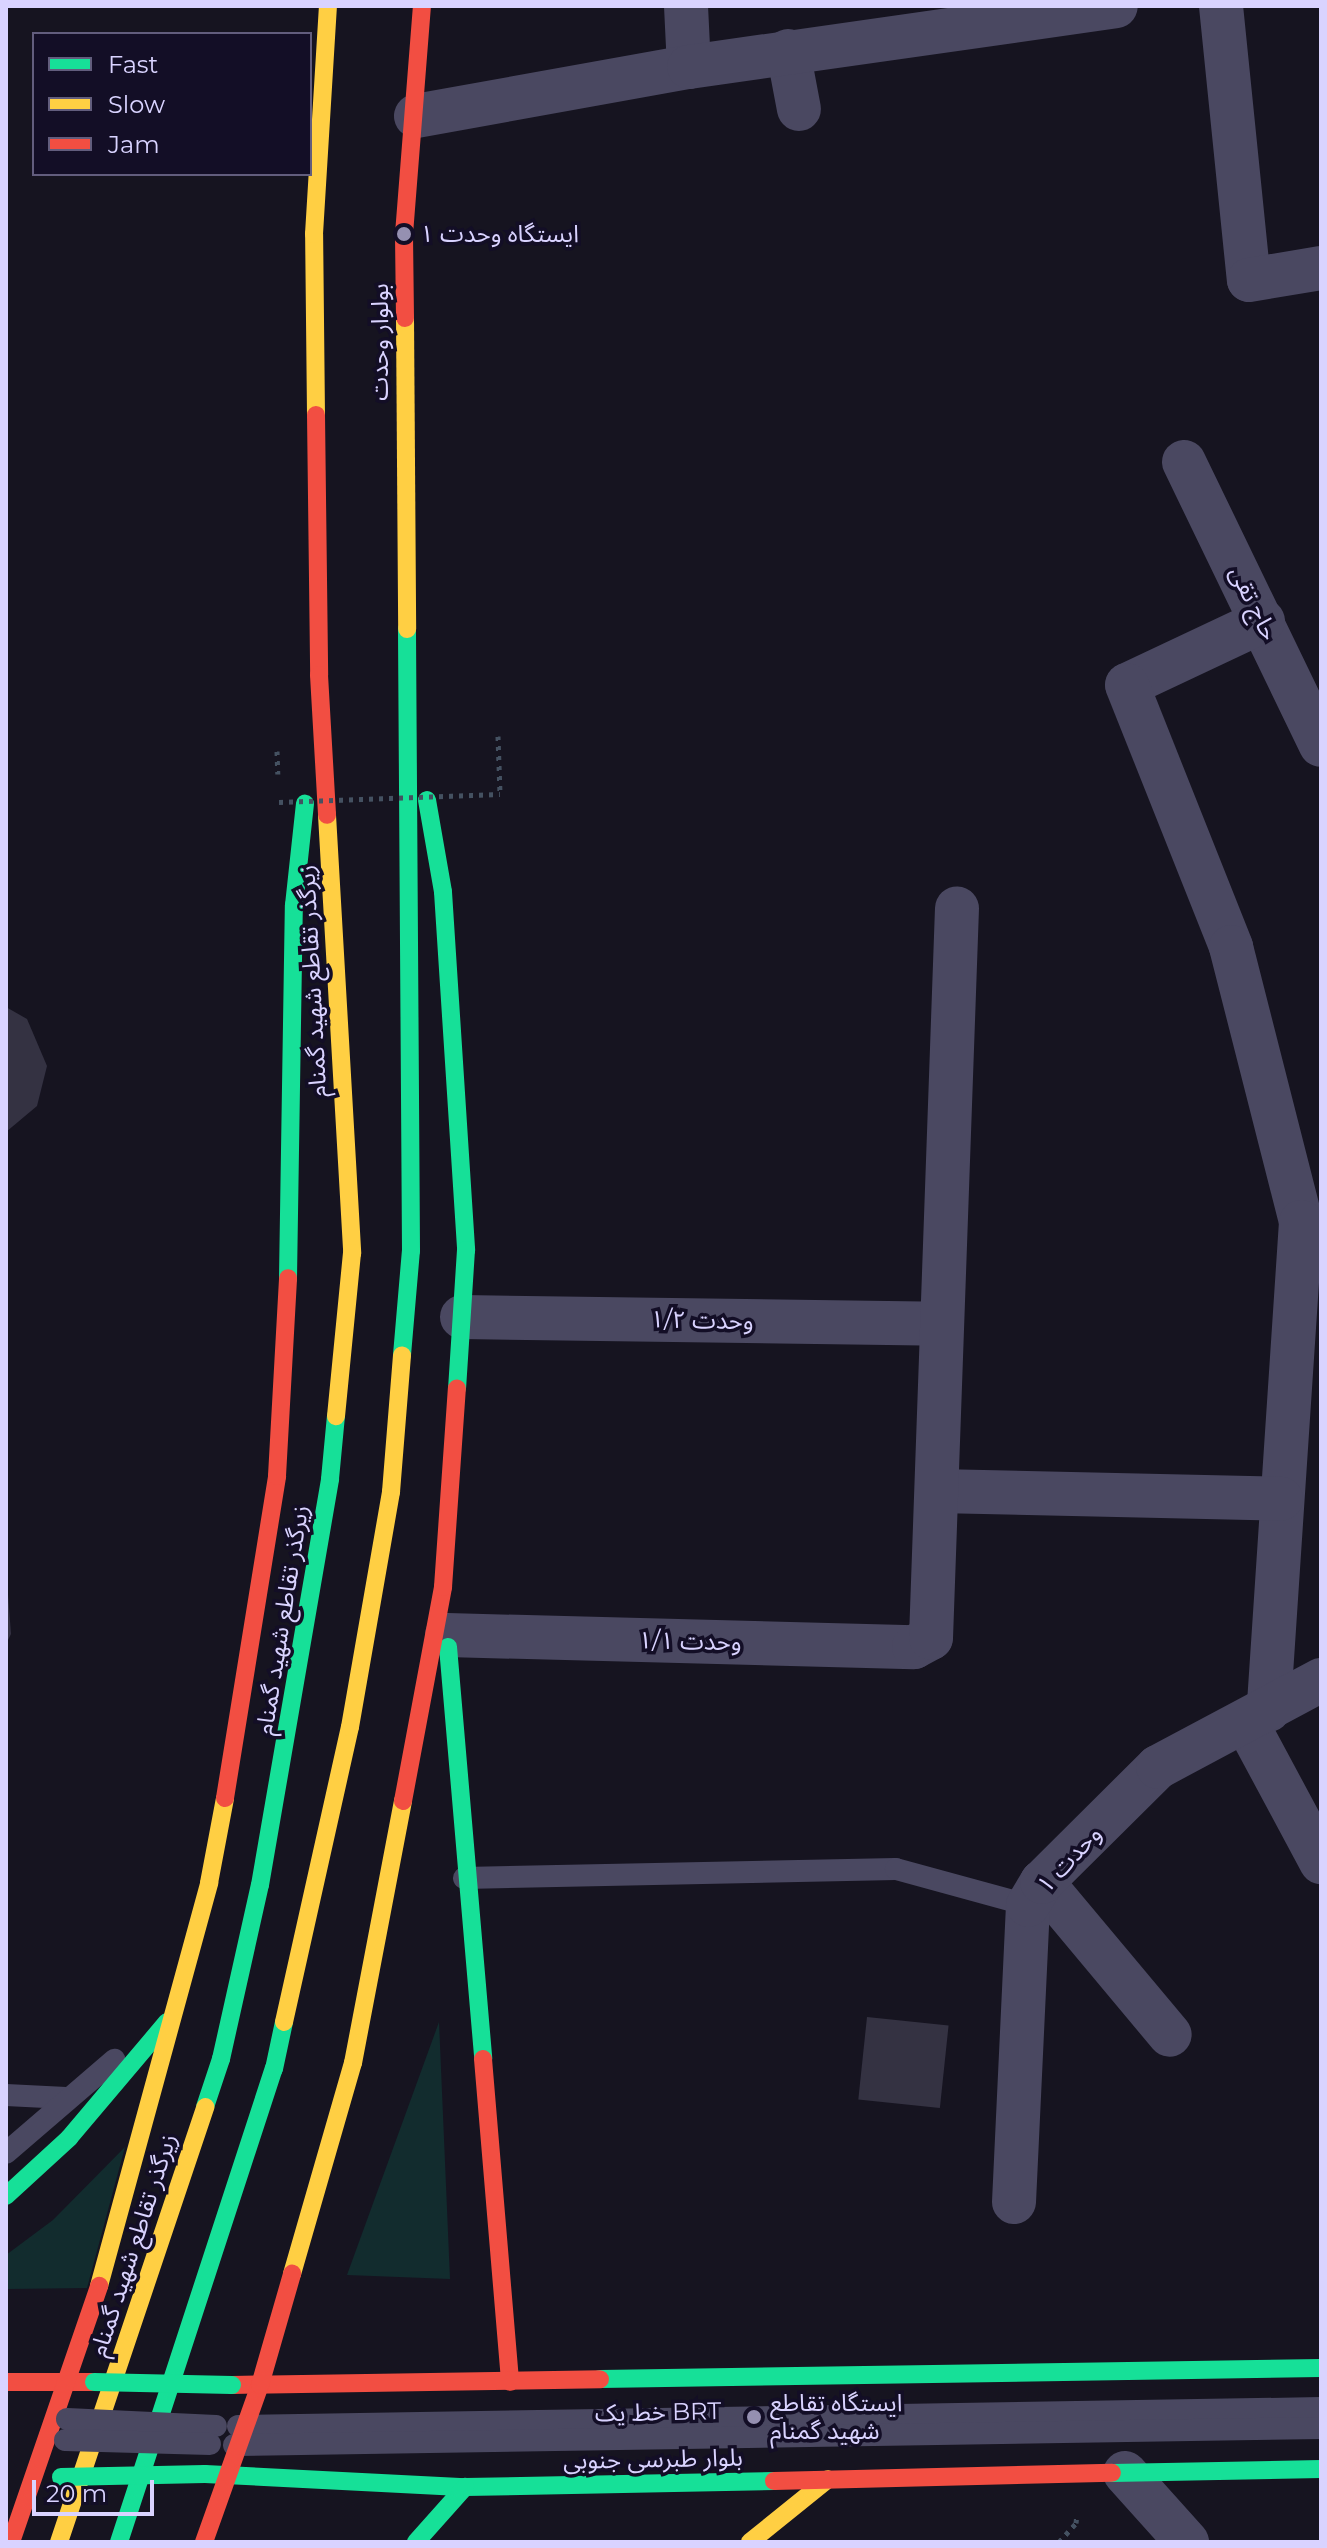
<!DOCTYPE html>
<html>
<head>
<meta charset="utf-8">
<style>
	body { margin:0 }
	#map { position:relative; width:1327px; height:2548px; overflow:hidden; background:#161420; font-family:Montserrat,"Noto Sans Arabic",sans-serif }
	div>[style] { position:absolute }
	.green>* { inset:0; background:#122c2e }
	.building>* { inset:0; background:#343242; transform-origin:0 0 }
	.path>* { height:5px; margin-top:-2.5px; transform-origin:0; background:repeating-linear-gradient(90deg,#445161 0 4px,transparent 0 10px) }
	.lane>* { height:22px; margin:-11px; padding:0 11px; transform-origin:11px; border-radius:11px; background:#4a4861 }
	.street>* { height:44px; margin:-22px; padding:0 22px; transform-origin:22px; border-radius:22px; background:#4a4861 }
	.fast>* { height:18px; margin:-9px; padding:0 9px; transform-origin:9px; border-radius:9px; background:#16e098 }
	.slow>* { height:18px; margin:-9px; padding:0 9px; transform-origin:9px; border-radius:9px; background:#ffcf43 }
	.jam>* { height:18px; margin:-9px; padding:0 9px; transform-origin:9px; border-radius:9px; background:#f24e42 }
	.path-bridge>* { height:5px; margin-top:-2.5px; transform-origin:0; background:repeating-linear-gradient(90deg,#445161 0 4px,transparent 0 10px) }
	.lane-bridge>* { height:22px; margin:-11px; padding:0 11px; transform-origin:11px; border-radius:11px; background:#4a4861 }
	.fast-bridge>* { height:18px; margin:-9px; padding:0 9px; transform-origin:9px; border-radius:9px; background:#16e098 }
	.dots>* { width:22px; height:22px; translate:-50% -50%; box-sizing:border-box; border:4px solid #130e26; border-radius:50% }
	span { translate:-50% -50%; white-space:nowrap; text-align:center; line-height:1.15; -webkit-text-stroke:7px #130e26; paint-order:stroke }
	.poi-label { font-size:24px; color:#d9d3ff }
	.left { translate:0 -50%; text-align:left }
	.street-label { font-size:24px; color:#d9d3ff }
	.frame { position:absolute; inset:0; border:8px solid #d9d3ff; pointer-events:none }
	.legend { position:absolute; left:32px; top:32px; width:280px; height:144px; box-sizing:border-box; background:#130e26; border:2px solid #625d7d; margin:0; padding:10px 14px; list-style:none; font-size:24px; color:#d9d3ff }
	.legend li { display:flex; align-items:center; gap:16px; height:40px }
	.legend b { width:40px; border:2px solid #625d7d }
	.scale { position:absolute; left:32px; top:2480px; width:122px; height:36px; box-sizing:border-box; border:4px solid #d9d3ff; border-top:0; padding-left:10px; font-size:24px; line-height:28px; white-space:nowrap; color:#d9d3ff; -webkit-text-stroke:6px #130e26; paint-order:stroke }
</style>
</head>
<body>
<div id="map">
	<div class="green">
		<i style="clip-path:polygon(439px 2022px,450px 2279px,347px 2275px)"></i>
		<i style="clip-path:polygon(125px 2147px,87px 2288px,6px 2289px,6px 2255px,53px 2220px)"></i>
	</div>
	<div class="building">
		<i style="clip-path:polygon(6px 1007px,27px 1019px,47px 1066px,37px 1106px,6px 1132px)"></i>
		<i style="clip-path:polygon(6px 1568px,11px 1634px,6px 1644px)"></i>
		<i style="left:867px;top:2017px;width:82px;height:83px;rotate:6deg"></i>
	</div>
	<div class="path">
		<i style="left:498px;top:736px;width:58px;rotate:88deg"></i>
		<i style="left:277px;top:751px;width:23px;rotate:88deg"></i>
		<i style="left:1059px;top:2542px;width:25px;rotate:-48deg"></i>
		<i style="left:1076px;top:2523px;width:9px;rotate:-84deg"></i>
	</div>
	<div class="lane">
		<i style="left:464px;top:1878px;width:432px;rotate:-1.2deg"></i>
		<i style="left:896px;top:1869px;width:137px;rotate:15.3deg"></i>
		<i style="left:6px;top:2095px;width:60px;rotate:2.9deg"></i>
		<i style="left:6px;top:2153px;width:143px;rotate:-40.7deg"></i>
		<i style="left:238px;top:2426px;width:1083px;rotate:-0.95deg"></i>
		<i style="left:234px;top:2445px;width:1087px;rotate:-0.9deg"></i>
	</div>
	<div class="street">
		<i style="left:686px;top:6px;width:61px;rotate:87.2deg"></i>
		<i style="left:1221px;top:6px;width:275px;rotate:84.2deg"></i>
		<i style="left:1249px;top:280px;width:73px;rotate:-9.5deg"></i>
		<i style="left:788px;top:51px;width:59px;rotate:79.3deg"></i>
		<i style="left:416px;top:116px;width:277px;rotate:-10.2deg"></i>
		<i style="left:689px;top:67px;width:431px;rotate:-8.1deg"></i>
		<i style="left:1184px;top:462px;width:314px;rotate:64.2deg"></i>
		<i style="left:1263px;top:621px;width:150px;rotate:154.8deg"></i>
		<i style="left:1127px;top:685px;width:282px;rotate:68.3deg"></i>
		<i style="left:1231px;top:947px;width:284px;rotate:75.7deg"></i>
		<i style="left:1301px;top:1222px;width:489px;rotate:93.8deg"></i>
		<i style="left:462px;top:1317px;width:479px;rotate:0.8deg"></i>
		<i style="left:937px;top:1491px;width:344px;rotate:1.3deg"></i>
		<i style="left:447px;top:1635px;width:467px;rotate:1.5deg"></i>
		<i style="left:914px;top:1647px;width:19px;rotate:-28deg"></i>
		<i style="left:931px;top:1638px;width:730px;rotate:-87.96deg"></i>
		<i style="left:1246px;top:1722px;width:159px;rotate:61.8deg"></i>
		<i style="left:1042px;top:1882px;width:199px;rotate:50.1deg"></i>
		<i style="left:1014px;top:2202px;width:297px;rotate:-87.3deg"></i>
		<i style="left:1028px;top:1905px;width:27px;rotate:-59deg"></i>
		<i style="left:1042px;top:1882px;width:163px;rotate:-44.8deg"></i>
		<i style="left:1158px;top:1767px;width:185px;rotate:-28.1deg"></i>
		<i style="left:1125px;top:2473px;width:93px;rotate:48.1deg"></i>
	</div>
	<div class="fast">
		<i style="left:427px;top:800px;width:93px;rotate:80.1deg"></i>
		<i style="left:443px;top:892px;width:359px;rotate:86.3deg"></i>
		<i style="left:466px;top:1250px;width:138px;rotate:93.7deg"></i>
		<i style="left:288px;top:1278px;width:373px;rotate:-89.1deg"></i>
		<i style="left:294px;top:905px;width:102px;rotate:-83.8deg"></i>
		<i style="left:402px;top:1355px;width:104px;rotate:-85.1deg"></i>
		<i style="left:411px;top:1251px;width:622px;rotate:-90.37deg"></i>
		<i style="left:448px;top:1647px;width:413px;rotate:85.1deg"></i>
		<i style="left:205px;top:2107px;width:51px;rotate:-71.6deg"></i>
		<i style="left:221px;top:2059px;width:178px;rotate:-77.4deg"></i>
		<i style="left:260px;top:1885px;width:412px;rotate:-80.2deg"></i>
		<i style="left:330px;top:1479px;width:63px;rotate:-84.6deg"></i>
		<i style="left:6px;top:2196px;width:86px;rotate:-42.6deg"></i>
		<i style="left:69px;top:2138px;width:152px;rotate:-49.8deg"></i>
		<i style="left:600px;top:2379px;width:721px;rotate:-0.87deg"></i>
		<i style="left:1112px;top:2473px;width:209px;rotate:-1.1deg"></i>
		<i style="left:205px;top:2474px;width:260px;rotate:2.9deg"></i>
		<i style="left:465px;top:2487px;width:309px;rotate:-1.1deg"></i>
		<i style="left:119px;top:2542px;width:498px;rotate:-71.9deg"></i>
		<i style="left:274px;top:2069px;width:48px;rotate:-78deg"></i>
		<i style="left:416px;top:2542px;width:74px;rotate:-48.3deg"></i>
	</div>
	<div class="slow">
		<i style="left:405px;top:318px;width:311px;rotate:89.6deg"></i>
		<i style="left:316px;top:415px;width:181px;rotate:-90.6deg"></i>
		<i style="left:314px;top:234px;width:228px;rotate:-86.5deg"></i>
		<i style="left:327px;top:815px;width:439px;rotate:86.7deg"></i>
		<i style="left:352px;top:1253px;width:164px;rotate:95.6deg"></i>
		<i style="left:284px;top:2022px;width:302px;rotate:-77.4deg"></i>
		<i style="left:350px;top:1727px;width:239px;rotate:-80.1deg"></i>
		<i style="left:391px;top:1492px;width:137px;rotate:-85.4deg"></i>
		<i style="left:292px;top:2274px;width:220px;rotate:-73.9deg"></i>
		<i style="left:353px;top:2063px;width:267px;rotate:-79.2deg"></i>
		<i style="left:99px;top:2286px;width:418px;rotate:-74.7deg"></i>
		<i style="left:209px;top:1883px;width:86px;rotate:-79.3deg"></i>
		<i style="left:59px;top:2542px;width:459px;rotate:-71.4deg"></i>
		<i style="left:750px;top:2542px;width:100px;rotate:-38.9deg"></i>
	</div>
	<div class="jam">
		<i style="left:405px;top:318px;width:84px;rotate:-90.7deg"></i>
		<i style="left:404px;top:234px;width:229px;rotate:-85.5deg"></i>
		<i style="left:316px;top:415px;width:260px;rotate:89.3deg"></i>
		<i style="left:319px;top:675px;width:140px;rotate:86.7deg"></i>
		<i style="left:225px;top:1798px;width:326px;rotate:-80.8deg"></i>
		<i style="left:277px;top:1476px;width:198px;rotate:-86.8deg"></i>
		<i style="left:403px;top:1801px;width:218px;rotate:-79.4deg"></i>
		<i style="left:443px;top:1587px;width:199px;rotate:-86deg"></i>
		<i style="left:483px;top:2059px;width:324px;rotate:85.2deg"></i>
		<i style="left:6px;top:2382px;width:86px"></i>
		<i style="left:232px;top:2385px;width:368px;rotate:-0.9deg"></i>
		<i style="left:774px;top:2481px;width:338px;rotate:-1.4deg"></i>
		<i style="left:11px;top:2542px;width:271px;rotate:-71deg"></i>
		<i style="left:204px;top:2542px;width:167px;rotate:-70.4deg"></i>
		<i style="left:260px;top:2385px;width:116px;rotate:-73.9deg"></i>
	</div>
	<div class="path-bridge">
		<i style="left:279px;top:802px;width:221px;rotate:-2.1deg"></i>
	</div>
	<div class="lane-bridge">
		<i style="left:67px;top:2419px;width:149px;rotate:2.7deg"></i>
		<i style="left:65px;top:2440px;width:145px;rotate:1.6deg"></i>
	</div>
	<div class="fast-bridge">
		<i style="left:94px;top:2382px;width:138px;rotate:1.2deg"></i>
		<i style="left:61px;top:2477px;width:144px;rotate:-1.2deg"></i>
	</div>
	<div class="dots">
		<i style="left:404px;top:234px;background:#9590b1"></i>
		<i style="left:754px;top:2417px;background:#9590b1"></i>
	</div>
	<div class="poi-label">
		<span class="left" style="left:420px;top:234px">ایستگاه وحدت ۱</span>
		<span class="left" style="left:770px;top:2417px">ایستگاه تقاطع<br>شهید گمنام</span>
	</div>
	<div class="street-label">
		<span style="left:380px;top:342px;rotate:-90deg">بولوار وحدت</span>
		<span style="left:1254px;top:603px;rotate:64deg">حاج تقی</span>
		<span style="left:312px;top:981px;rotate:-93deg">زیرگذر تقاطع شهید گمنام</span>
		<span style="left:702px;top:1320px;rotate:1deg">وحدت ۱/۲</span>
		<span style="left:282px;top:1620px;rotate:-81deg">زیرگذر تقاطع شهید گمنام</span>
		<span style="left:690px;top:1641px;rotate:1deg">وحدت ۱/۱</span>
		<span style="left:1069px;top:1859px;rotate:-47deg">وحدت ۱</span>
		<span style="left:133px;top:2245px;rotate:-72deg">زیرگذر تقاطع شهید گمنام</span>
		<span style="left:658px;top:2412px;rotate:-1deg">خط یک BRT</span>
		<span style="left:653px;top:2459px;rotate:-1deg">بلوار طبرسی جنوبی</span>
	</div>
	<div class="frame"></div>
	<ul class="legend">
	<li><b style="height:10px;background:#16e098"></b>Fast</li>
	<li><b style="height:10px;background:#ffcf43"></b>Slow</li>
	<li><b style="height:10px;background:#f24e42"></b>Jam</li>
	</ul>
	<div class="scale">20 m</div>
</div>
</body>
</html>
